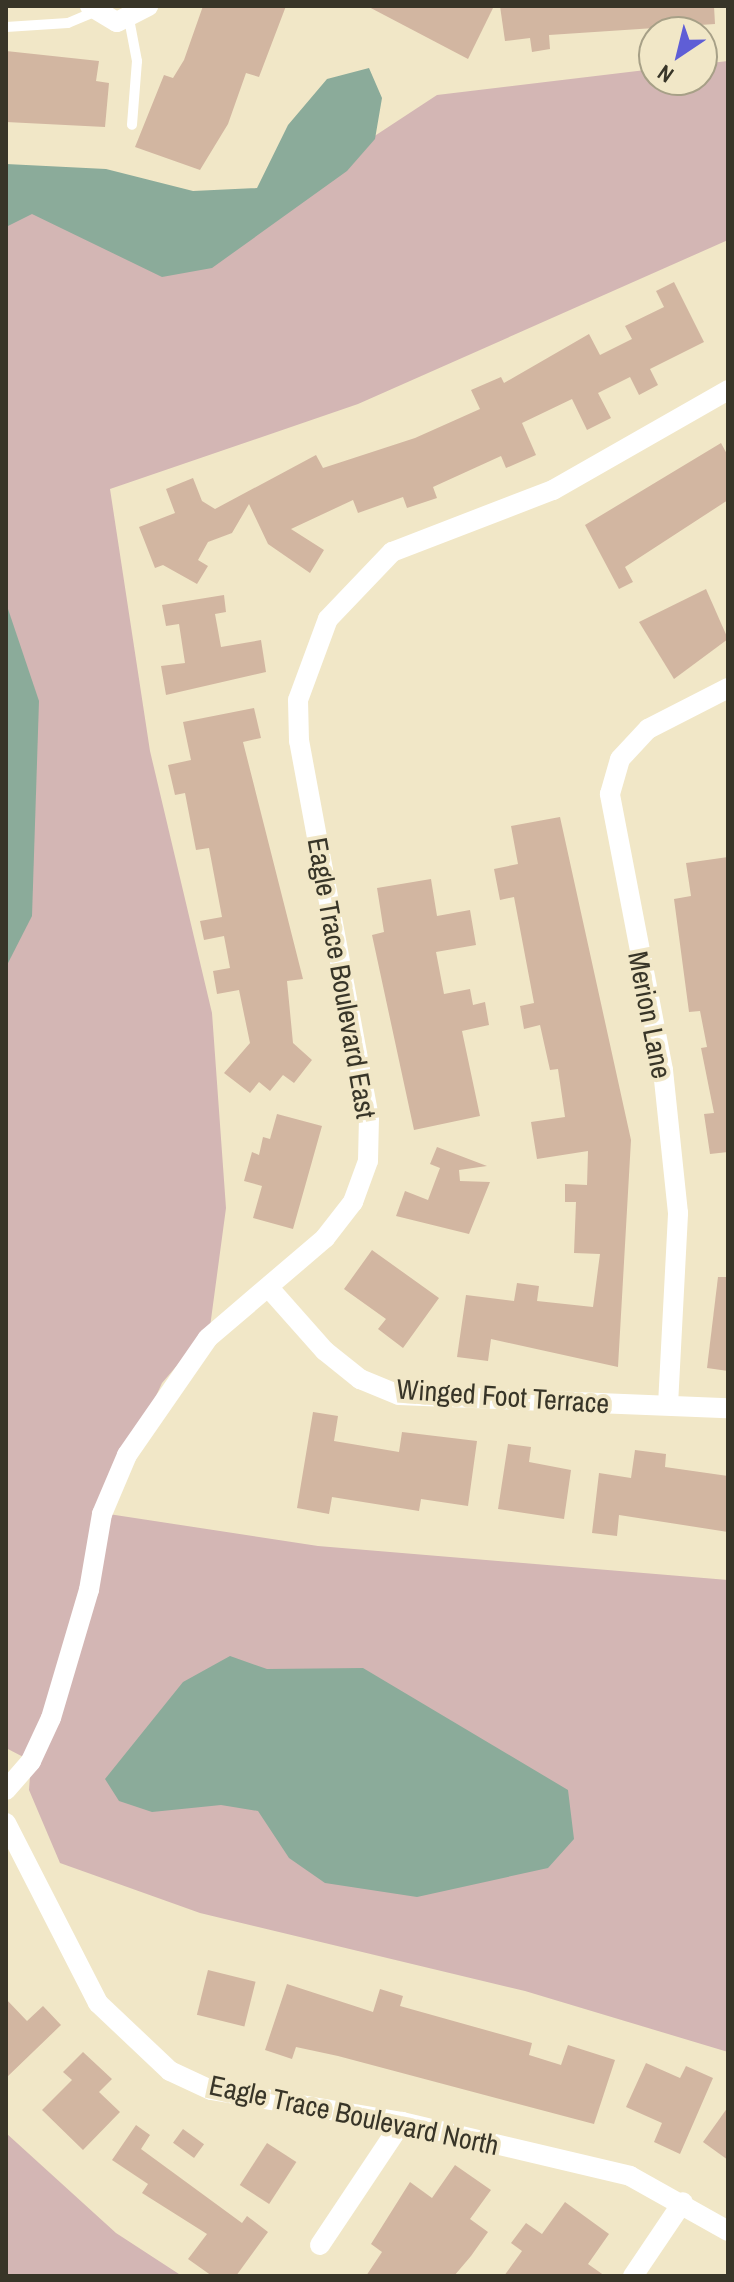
<!DOCTYPE html>
<html>
<head>
<meta charset="utf-8">
<style>
	body { margin:0 }
	#map { position:relative; width:734px; height:2282px; overflow:hidden; background:#f1e7c7; font-family:"Archivo Narrow",sans-serif }
	div>[style] { position:absolute }
	.green>* { inset:0; background:#d3b6b4 }
	.water>* { inset:0; background:#8bab9a }
	.building>* { inset:0; background:#d2b6a1; transform-origin:0 0 }
	.service>* { height:10px; margin:-5px; padding:0 5px; transform-origin:5px; border-radius:5px; background:#fff }
	.minor>* { height:20px; margin:-10px; padding:0 10px; transform-origin:10px; border-radius:10px; background:#fff }
	span { translate:-50% -50%; white-space:nowrap; text-align:center; line-height:1.15; -webkit-text-stroke:8px #f1e7c7; paint-order:stroke }
	.street-label { font-size:28px; color:#383528 }
	.frame { position:absolute; inset:0; border:8px solid #383528; pointer-events:none }
	.north { position:absolute; left:638px; top:16px; width:80px; height:80px; box-sizing:border-box; background:#f1e7c7; border:2px solid #a7a087; border-radius:50%; rotate:215deg; font-size:22px; font-weight:700; line-height:32px; text-align:center; color:#383528 }
	.north::after { content:''; display:block; margin:auto; width:28px; height:36px; background:#5f5ed6; clip-path:polygon(50% 0,100% 100%,50% 72%,0 100%) }
</style>
</head>
<body>
<div id="map">
	<div class="green">
		<i style="clip-path:polygon(728px 61px,728px 240px,358px 404px,110px 489px,150px 751px,212px 1013px,226px 1208px,210px 1327px,162px 1383px,102px 1513px,318px 1546px,728px 1580px,728px 2052px,525px 1991px,200px 1913px,60px 1863px,29px 1790px,31px 1761px,6px 1748px,6px 207px,271px 204px,437px 95px,654px 69px,654px 80px,702px 80px,702px 64px)"></i>
		<i style="clip-path:polygon(6px 2133px,116px 2233px,182px 2276px,6px 2276px)"></i>
	</div>
	<div class="water">
		<i style="clip-path:polygon(369px 68px,382px 98px,375px 139px,347px 171px,212px 268px,162px 277px,32px 214px,6px 227px,6px 164px,106px 169px,193px 191px,257px 188px,288px 125px,327px 79px)"></i>
		<i style="clip-path:polygon(6px 603px,39px 701px,32px 916px,6px 967px)"></i>
		<i style="clip-path:polygon(230px 1656px,267px 1669px,363px 1668px,568px 1790px,574px 1839px,548px 1868px,417px 1897px,325px 1883px,289px 1858px,258px 1811px,221px 1805px,152px 1812px,119px 1801px,105px 1779px,183px 1682px)"></i>
	</div>
	<div class="building">
		<i style="clip-path:polygon(203px 6px,286px 6px,259px 77px,246px 73px,228px 124px,200px 170px,135px 147px,164px 75px,173px 78px,184px 60px)"></i>
		<i style="clip-path:polygon(367px 6px,494px 6px,468px 59px)"></i>
		<i style="clip-path:polygon(500px 6px,714px 6px,715px 24px,549px 35px,550px 49px,532px 52px,530px 38px,505px 41px)"></i>
		<i style="clip-path:polygon(6px 51px,99px 61px,96px 81px,109px 83px,105px 127px,6px 122px)"></i>
		<i style="clip-path:polygon(674px 282px,704px 342px,650px 369px,658px 385px,639px 395px,630px 377px,598px 393px,611px 418px,587px 430px,572px 399px,522px 423px,536px 455px,506px 468px,501px 456px,433px 487px,437px 498px,407px 508px,403px 497px,358px 513px,353px 500px,291px 529px,324px 550px,310px 573px,268px 544px,249px 504px,232px 533px,208px 542px,198px 560px,208px 566px,197px 584px,163px 565px,155px 568px,139px 527px,175px 513px,166px 489px,193px 478px,202px 501px,215px 509px,316px 455px,323px 468px,415px 438px,480px 409px,471px 390px,501px 377px,504px 383px,589px 334px,600px 355px,632px 339px,625px 326px,664px 307px,656px 291px)"></i>
		<i style="clip-path:polygon(721px 443px,728px 456px,728px 500px,625px 567px,633px 582px,619px 589px,585px 525px)"></i>
		<i style="clip-path:polygon(706px 589px,728px 639px,674px 679px,639px 622px)"></i>
		<i style="clip-path:polygon(224px 595px,226px 612px,215px 614px,221px 647px,261px 640px,266px 672px,166px 695px,161px 666px,185px 663px,179px 624px,166px 626px,162px 605px)"></i>
		<i style="clip-path:polygon(254px 708px,261px 738px,243px 742px,303px 979px,287px 981px,293px 1043px,312px 1060px,294px 1083px,283px 1075px,270px 1091px,259px 1082px,250px 1093px,224px 1073px,250px 1043px,239px 990px,217px 994px,213px 971px,230px 968px,224px 936px,204px 940px,200px 921px,222px 917px,209px 848px,196px 850px,185px 793px,175px 795px,168px 765px,191px 760px,183px 722px)"></i>
		<i style="clip-path:polygon(560px 817px,631px 1140px,618px 1367px,491px 1339px,488px 1361px,457px 1357px,466px 1295px,514px 1301px,517px 1283px,539px 1286px,537px 1301px,593px 1307px,600px 1254px,574px 1253px,576px 1202px,565px 1202px,565px 1184px,587px 1185px,588px 1151px,537px 1159px,531px 1122px,565px 1117px,558px 1069px,550px 1070px,540px 1025px,524px 1029px,520px 1006px,534px 1003px,514px 897px,500px 900px,494px 869px,518px 864px,511px 826px)"></i>
		<i style="clip-path:polygon(728px 857px,728px 1152px,710px 1154px,704px 1114px,714px 1113px,701px 1048px,707px 1047px,700px 1011px,689px 1012px,674px 899px,691px 896px,686px 863px)"></i>
		<i style="clip-path:polygon(431px 879px,437px 916px,470px 910px,476px 945px,436px 952px,444px 994px,470px 989px,473px 1005px,485px 1002px,489px 1025px,462px 1031px,480px 1116px,414px 1130px,372px 935px,384px 932px,377px 888px)"></i>
		<i style="clip-path:polygon(277px 1114px,322px 1126px,293px 1229px,253px 1218px,262px 1186px,244px 1181px,252px 1152px,259px 1155px,263px 1137px,270px 1139px)"></i>
		<i style="clip-path:polygon(437px 1147px,487px 1166px,459px 1170px,460px 1181px,490px 1182px,469px 1234px,396px 1216px,405px 1191px,428px 1200px,440px 1168px,430px 1164px)"></i>
		<i style="clip-path:polygon(372px 1250px,439px 1298px,403px 1348px,378px 1329px,386px 1319px,344px 1289px)"></i>
		<i style="clip-path:polygon(718px 1277px,728px 1277px,728px 1371px,707px 1368px)"></i>
		<i style="clip-path:polygon(313px 1412px,338px 1416px,334px 1441px,399px 1452px,402px 1432px,477px 1441px,468px 1506px,421px 1499px,419px 1511px,332px 1497px,329px 1514px,297px 1508px)"></i>
		<i style="clip-path:polygon(508px 1444px,531px 1447px,529px 1462px,571px 1470px,564px 1519px,498px 1509px)"></i>
		<i style="clip-path:polygon(635px 1450px,666px 1454px,665px 1467px,728px 1476px,728px 1532px,619px 1515px,617px 1536px,592px 1533px,599px 1473px,631px 1478px)"></i>
		<i style="left:208px;top:1970px;width:49px;height:46px;rotate:14deg"></i>
		<i style="clip-path:polygon(287px 1984px,373px 2012px,380px 1989px,403px 1996px,400px 2006px,532px 2043px,529px 2055px,561px 2065px,568px 2045px,615px 2060px,594px 2124px,338px 2056px,296px 2047px,292px 2059px,265px 2050px)"></i>
		<i style="clip-path:polygon(6px 1999px,27px 2021px,43px 2006px,61px 2025px,6px 2078px)"></i>
		<i style="clip-path:polygon(83px 2052px,112px 2079px,99px 2092px,120px 2112px,83px 2150px,42px 2110px,72px 2080px,63px 2072px)"></i>
		<i style="clip-path:polygon(646px 2063px,680px 2078px,686px 2066px,713px 2078px,680px 2154px,654px 2142px,662px 2123px,626px 2107px)"></i>
		<i style="clip-path:polygon(728px 2107px,728px 2160px,703px 2142px)"></i>
		<i style="clip-path:polygon(136px 2125px,150px 2135px,141px 2149px,242px 2223px,247px 2216px,268px 2232px,236px 2276px,212px 2276px,188px 2259px,207px 2234px,142px 2193px,148px 2184px,112px 2160px)"></i>
		<i style="left:183px;top:2129px;width:26px;height:17px;rotate:36deg"></i>
		<i style="left:267px;top:2143px;width:35px;height:50px;rotate:33deg"></i>
		<i style="clip-path:polygon(455px 2165px,491px 2190px,470px 2219px,488px 2232px,471px 2256px,454px 2276px,366px 2276px,382px 2252px,371px 2244px,410px 2182px,432px 2198px)"></i>
		<i style="clip-path:polygon(565px 2202px,609px 2234px,588px 2264px,605px 2276px,504px 2276px,522px 2251px,511px 2243px,526px 2223px,542px 2234px)"></i>
	</div>
	<div class="service">
		<i style="left:129px;top:19px;width:43px;rotate:79.2deg"></i>
		<i style="left:137px;top:61px;width:64px;rotate:94.5deg"></i>
		<i style="left:6px;top:27px;width:62px;rotate:-3.7deg"></i>
		<i style="left:68px;top:23px;width:30px;rotate:-23deg"></i>
	</div>
	<div class="minor">
		<i style="left:90px;top:6px;width:31px;rotate:31deg"></i>
		<i style="left:117px;top:22px;width:35px;rotate:-27deg"></i>
		<i style="left:269px;top:1288px;width:84px;rotate:48.4deg"></i>
		<i style="left:325px;top:1351px;width:45px;rotate:38.7deg"></i>
		<i style="left:360px;top:1379px;width:42px;rotate:22.3deg"></i>
		<i style="left:399px;top:1395px;width:329px;rotate:2.3deg"></i>
		<i style="left:668px;top:1405px;width:192px;rotate:-87deg"></i>
		<i style="left:678px;top:1213px;width:144px;rotate:-96deg"></i>
		<i style="left:663px;top:1070px;width:281px;rotate:-100.9deg"></i>
		<i style="left:610px;top:794px;width:36px;rotate:-74deg"></i>
		<i style="left:620px;top:759px;width:41px;rotate:-47deg"></i>
		<i style="left:648px;top:729px;width:90px;rotate:-27.1deg"></i>
		<i style="left:6px;top:1790px;width:38px;rotate:-49deg"></i>
		<i style="left:31px;top:1761px;width:47px;rotate:-65.1deg"></i>
		<i style="left:51px;top:1718px;width:134px;rotate:-73.5deg"></i>
		<i style="left:89px;top:1590px;width:77px;rotate:-80.3deg"></i>
		<i style="left:102px;top:1514px;width:64px;rotate:-67deg"></i>
		<i style="left:127px;top:1455px;width:142px;rotate:-55.3deg"></i>
		<i style="left:208px;top:1338px;width:154px;rotate:-40.5deg"></i>
		<i style="left:325px;top:1238px;width:46px;rotate:-52.1deg"></i>
		<i style="left:353px;top:1202px;width:44px;rotate:-69.9deg"></i>
		<i style="left:368px;top:1161px;width:43px;rotate:-88.7deg"></i>
		<i style="left:369px;top:1118px;width:383px;rotate:-100.5deg"></i>
		<i style="left:299px;top:741px;width:41px;rotate:-91.4deg"></i>
		<i style="left:298px;top:700px;width:86px;rotate:-69.7deg"></i>
		<i style="left:328px;top:619px;width:93px;rotate:-46.3deg"></i>
		<i style="left:392px;top:552px;width:173px;rotate:-21.1deg"></i>
		<i style="left:553px;top:490px;width:202px;rotate:-29.7deg"></i>
		<i style="left:6px;top:1823px;width:202px;rotate:62.9deg"></i>
		<i style="left:98px;top:2003px;width:99px;rotate:43.4deg"></i>
		<i style="left:170px;top:2071px;width:45px;rotate:24.9deg"></i>
		<i style="left:211px;top:2090px;width:194px;rotate:9.5deg"></i>
		<i style="left:402px;top:2122px;width:234px;rotate:13.3deg"></i>
		<i style="left:630px;top:2176px;width:112px;rotate:29.3deg"></i>
		<i style="left:320px;top:2245px;width:148px;rotate:-56.3deg"></i>
		<i style="left:633px;top:2276px;width:89px;rotate:-56deg"></i>
	</div>
	<div class="street-label">
		<span style="left:342px;top:978px;rotate:80deg">Eagle Trace Boulevard East</span>
		<span style="left:650px;top:1015px;rotate:79deg">Merion Lane</span>
		<span style="left:503px;top:1396px;rotate:4deg">Winged Foot Terrace</span>
		<span style="left:354px;top:2115px;rotate:12deg">Eagle Trace Boulevard North</span>
	</div>
	<div class="frame"></div>
	<div class="north">N</div>
</div>
</body>
</html>
